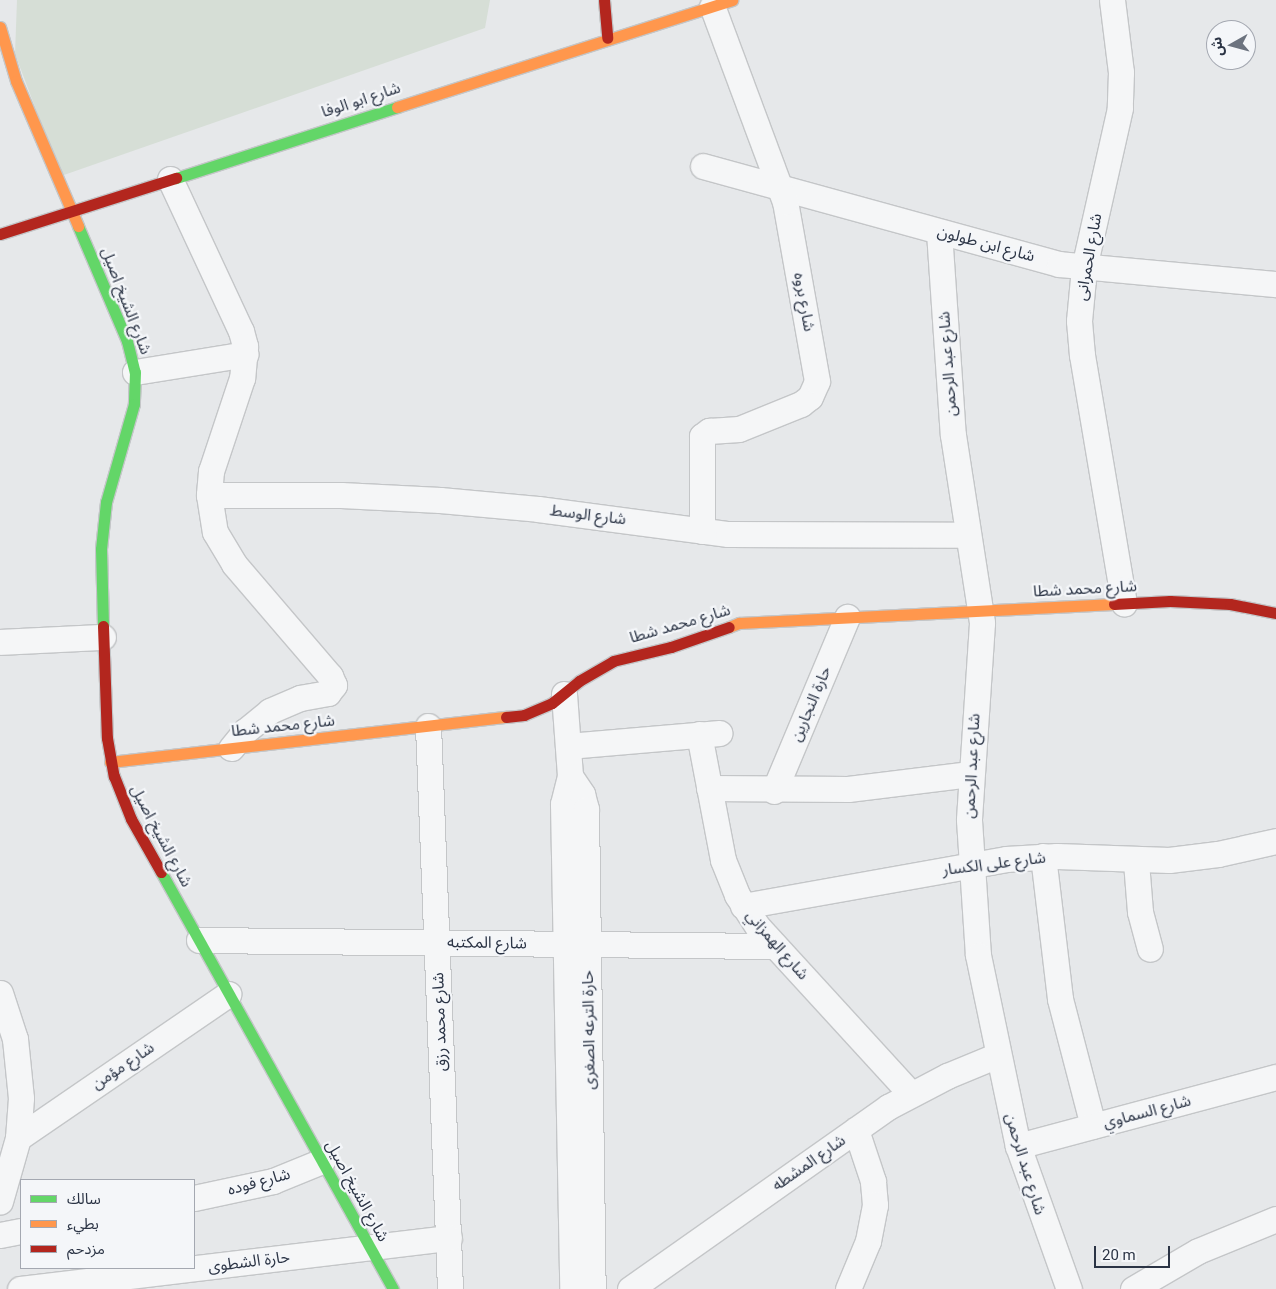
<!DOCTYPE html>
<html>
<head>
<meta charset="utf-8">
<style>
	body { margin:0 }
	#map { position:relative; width:1276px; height:1289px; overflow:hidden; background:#e6e8ea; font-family:Roboto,"Noto Sans Arabic",sans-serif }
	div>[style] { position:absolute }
	.green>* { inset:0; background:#d6ded6 }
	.roads { filter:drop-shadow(1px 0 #c4c6c8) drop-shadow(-1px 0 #c4c6c8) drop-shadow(0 1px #c4c6c8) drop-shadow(0 -1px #c4c6c8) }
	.street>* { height:25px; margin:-12.5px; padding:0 12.5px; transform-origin:12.5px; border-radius:12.5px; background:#f5f6f7 }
	.fast>* { height:11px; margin:-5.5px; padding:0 5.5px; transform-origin:5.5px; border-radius:5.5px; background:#63d668 }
	.slow>* { height:11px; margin:-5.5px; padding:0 5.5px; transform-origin:5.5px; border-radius:5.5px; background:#ff974d }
	.jam>* { height:11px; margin:-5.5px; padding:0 5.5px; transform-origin:5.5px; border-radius:5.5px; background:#b3261e }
	span { translate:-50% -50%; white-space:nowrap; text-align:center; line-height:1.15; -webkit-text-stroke:4.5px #f4f6f9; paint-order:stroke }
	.street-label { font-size:16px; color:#2b3445 }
	.legend { position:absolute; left:20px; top:1179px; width:175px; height:90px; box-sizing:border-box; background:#f4f6f9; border:1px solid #a4a8b1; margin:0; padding:6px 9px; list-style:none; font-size:15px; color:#2b3445 }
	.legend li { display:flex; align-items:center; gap:10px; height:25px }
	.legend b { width:25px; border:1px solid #a4a8b1 }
	.north { position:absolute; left:1206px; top:20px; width:50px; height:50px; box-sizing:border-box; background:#f4f6f9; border:1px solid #a4a8b1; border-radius:50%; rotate:263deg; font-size:14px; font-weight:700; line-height:20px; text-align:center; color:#2b3445 }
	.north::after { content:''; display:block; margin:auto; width:18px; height:22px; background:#6c737f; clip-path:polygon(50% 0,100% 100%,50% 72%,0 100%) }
	.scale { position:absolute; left:1094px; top:1246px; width:76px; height:22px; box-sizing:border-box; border:2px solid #2b3445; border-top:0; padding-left:6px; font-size:15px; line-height:18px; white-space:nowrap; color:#2b3445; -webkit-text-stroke:4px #f4f6f9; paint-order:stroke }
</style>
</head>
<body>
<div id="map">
	<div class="green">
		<i style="clip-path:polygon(17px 0,490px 0,485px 28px,61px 176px,15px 54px)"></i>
	</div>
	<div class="roads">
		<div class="street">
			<i style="left:1112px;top:0;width:73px;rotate:82.9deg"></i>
			<i style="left:1121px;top:72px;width:36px;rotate:92deg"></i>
			<i style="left:1120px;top:108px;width:164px;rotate:102.7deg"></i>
			<i style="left:1084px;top:268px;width:53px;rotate:95.4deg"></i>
			<i style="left:1079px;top:321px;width:34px;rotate:85deg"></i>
			<i style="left:1082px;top:355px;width:252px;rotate:80.4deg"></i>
			<i style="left:703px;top:166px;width:369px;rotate:15.4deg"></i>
			<i style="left:1059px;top:264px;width:218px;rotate:5.3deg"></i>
			<i style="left:170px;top:179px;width:168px;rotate:65deg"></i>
			<i style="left:241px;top:331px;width:16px;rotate:75deg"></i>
			<i style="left:245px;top:346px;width:32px;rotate:95deg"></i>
			<i style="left:242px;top:378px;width:98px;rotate:108.4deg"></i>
			<i style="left:211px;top:471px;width:24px;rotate:95deg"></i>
			<i style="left:209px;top:495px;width:37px;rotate:81deg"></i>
			<i style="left:215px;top:532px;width:37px;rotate:59deg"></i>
			<i style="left:234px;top:564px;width:148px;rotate:49.4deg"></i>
			<i style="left:330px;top:676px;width:10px;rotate:66deg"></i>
			<i style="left:334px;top:685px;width:10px;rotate:127deg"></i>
			<i style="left:328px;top:693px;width:28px;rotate:170deg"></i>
			<i style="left:300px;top:698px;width:33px;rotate:157deg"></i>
			<i style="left:270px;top:711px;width:32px;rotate:141deg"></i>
			<i style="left:245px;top:731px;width:22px;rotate:129deg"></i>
			<i style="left:939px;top:232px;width:203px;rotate:86.1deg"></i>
			<i style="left:953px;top:435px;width:190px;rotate:81.2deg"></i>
			<i style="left:982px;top:623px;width:197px;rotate:93.8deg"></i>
			<i style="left:969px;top:820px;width:135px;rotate:86.2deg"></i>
			<i style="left:978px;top:955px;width:195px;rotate:78.2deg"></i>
			<i style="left:1018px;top:1146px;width:152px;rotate:70.4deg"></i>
			<i style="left:135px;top:372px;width:112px;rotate:-9.2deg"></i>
			<i style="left:209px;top:495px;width:132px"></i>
			<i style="left:341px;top:495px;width:99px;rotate:2.9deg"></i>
			<i style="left:440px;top:500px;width:98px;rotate:5.2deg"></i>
			<i style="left:538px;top:509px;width:192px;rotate:7.5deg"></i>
			<i style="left:728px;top:534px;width:240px;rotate:0.2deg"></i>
			<i style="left:702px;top:531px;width:95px;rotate:-90deg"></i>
			<i style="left:702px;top:436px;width:9px;rotate:-36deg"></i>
			<i style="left:709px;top:431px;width:30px;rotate:-4deg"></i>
			<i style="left:739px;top:429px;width:67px;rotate:-22deg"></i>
			<i style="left:801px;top:404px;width:11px;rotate:-38deg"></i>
			<i style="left:810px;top:397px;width:17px;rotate:-66deg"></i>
			<i style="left:817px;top:381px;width:182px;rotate:-100.1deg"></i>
			<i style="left:785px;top:202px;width:209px;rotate:-110.4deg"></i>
			<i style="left:0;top:642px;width:103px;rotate:-2.8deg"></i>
			<i style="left:564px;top:694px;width:82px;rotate:85.8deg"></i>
			<i style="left:570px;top:776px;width:29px;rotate:104deg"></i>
			<i style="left:563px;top:804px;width:485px;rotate:88.9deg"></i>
			<i style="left:428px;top:726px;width:563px;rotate:87.76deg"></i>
			<i style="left:699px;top:734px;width:128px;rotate:79.2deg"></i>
			<i style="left:723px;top:860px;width:38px;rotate:68deg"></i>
			<i style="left:737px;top:895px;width:38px;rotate:57deg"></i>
			<i style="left:758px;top:927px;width:226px;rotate:47.5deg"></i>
			<i style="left:568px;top:746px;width:152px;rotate:-4.9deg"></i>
			<i style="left:570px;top:776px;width:22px;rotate:56deg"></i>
			<i style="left:582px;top:794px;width:16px;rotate:75deg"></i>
			<i style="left:586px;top:809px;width:480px;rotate:89.2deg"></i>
			<i style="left:709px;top:788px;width:139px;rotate:0.4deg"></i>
			<i style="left:848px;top:789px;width:123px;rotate:-7deg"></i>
			<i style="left:774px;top:791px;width:189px;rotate:-67.2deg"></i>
			<i style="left:1043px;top:856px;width:144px;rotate:83.2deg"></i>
			<i style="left:1060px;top:999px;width:131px;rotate:75.4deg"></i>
			<i style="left:1136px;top:862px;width:50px;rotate:85.4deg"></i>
			<i style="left:1140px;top:912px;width:38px;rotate:75deg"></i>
			<i style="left:743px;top:906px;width:267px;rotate:-10.1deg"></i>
			<i style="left:1006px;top:859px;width:51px;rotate:-3.4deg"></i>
			<i style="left:1057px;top:856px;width:112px;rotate:2deg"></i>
			<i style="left:1169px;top:860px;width:49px;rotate:-7deg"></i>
			<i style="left:1218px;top:854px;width:59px;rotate:-12.6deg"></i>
			<i style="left:199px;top:940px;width:576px;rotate:0.6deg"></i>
			<i style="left:0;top:993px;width:48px;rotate:71.9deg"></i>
			<i style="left:15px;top:1039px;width:59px;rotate:84.2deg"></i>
			<i style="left:21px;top:1098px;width:40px;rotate:94.3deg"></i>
			<i style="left:18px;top:1138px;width:66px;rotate:105.9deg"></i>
			<i style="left:18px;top:1138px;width:255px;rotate:-34.4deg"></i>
			<i style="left:1018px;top:1146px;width:267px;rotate:-15deg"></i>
			<i style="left:194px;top:1198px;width:81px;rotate:-12.1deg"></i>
			<i style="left:273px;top:1181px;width:53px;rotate:-22.2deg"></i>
			<i style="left:0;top:1235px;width:21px;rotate:-11deg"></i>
			<i style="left:20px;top:1289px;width:432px;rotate:-6.8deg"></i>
			<i style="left:630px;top:1289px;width:316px;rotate:-35.2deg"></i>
			<i style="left:888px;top:1107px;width:67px;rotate:-27.7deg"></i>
			<i style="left:947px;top:1076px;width:55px;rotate:-22.4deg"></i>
			<i style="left:848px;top:1289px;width:52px;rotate:-67.4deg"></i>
			<i style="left:868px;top:1241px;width:37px;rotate:-79deg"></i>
			<i style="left:875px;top:1205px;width:24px;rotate:-95deg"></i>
			<i style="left:873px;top:1181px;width:54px;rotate:-108.4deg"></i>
			<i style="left:1133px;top:1289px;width:75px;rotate:-30.3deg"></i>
			<i style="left:1198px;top:1251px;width:84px;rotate:-22.3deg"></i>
		</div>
		<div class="fast">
			<i style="left:176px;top:178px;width:232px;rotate:-17.8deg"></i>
			<i style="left:78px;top:226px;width:125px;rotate:66.9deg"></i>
			<i style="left:127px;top:341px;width:32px;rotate:76deg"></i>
			<i style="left:135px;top:372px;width:32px;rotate:92deg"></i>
			<i style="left:134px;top:404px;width:102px;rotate:105.9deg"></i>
			<i style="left:106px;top:502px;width:47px;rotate:96.1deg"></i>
			<i style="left:101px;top:549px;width:77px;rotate:88.5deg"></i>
			<i style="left:161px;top:872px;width:477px;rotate:60.9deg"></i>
		</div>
		<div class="slow">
			<i style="left:0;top:27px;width:56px;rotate:73.5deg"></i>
			<i style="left:16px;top:81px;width:158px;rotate:66.8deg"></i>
			<i style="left:397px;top:107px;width:352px;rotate:-17.7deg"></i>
			<i style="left:729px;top:627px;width:11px;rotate:-22deg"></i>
			<i style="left:739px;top:623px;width:375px;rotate:-2.9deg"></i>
			<i style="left:110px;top:762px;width:399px;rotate:-6.5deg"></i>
		</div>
		<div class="jam">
			<i style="left:604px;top:0;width:38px;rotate:85deg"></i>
			<i style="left:0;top:234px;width:185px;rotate:-17.7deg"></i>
			<i style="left:1114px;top:604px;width:56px;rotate:-3.1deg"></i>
			<i style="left:1170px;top:601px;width:60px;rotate:2.9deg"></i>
			<i style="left:1230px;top:604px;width:47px;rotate:11.1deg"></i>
			<i style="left:103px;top:626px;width:112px;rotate:88deg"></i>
			<i style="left:107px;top:738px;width:39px;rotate:80deg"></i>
			<i style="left:114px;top:776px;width:46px;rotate:68.4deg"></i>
			<i style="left:131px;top:819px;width:61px;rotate:60.5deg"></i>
			<i style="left:506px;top:717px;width:18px;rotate:-6deg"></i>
			<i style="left:524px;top:715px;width:30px;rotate:-23deg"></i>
			<i style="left:552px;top:703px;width:35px;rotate:-39deg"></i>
			<i style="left:579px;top:681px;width:39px;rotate:-30deg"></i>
			<i style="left:613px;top:661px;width:60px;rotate:-13.6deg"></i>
			<i style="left:671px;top:647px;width:61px;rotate:-19deg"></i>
		</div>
	</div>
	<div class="street-label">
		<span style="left:361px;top:100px;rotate:-18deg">شارع ابو الوفا</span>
		<span style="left:986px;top:244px;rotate:15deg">شارع ابن طولون</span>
		<span style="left:1089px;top:257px;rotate:-80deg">شارع الحمرانى</span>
		<span style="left:126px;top:301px;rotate:69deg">شارع الشيخ اصيل</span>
		<span style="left:804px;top:302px;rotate:80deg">شارع بروه</span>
		<span style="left:948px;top:364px;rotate:-94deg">شارع عبد الرحمن</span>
		<span style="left:588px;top:515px;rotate:7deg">شارع الوسط</span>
		<span style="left:1085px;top:589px;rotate:-3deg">شارع محمد شطا</span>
		<span style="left:680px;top:624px;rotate:-16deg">شارع محمد شطا</span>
		<span style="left:811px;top:704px;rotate:-67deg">حارة النجارين</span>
		<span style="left:283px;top:726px;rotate:-6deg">شارع محمد شطا</span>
		<span style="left:972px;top:766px;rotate:-87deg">شارع عبد الرحمن</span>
		<span style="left:161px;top:836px;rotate:62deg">شارع الشيخ اصيل</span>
		<span style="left:994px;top:864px;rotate:-7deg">شارع على الكسار</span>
		<span style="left:487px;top:943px;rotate:1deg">شارع المكتبه</span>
		<span style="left:777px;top:945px;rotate:49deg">شارع الهمزاني</span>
		<span style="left:440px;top:1022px;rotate:-92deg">شارع محمد رزق</span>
		<span style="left:589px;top:1030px;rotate:-91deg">حارة الترعه الصغرى</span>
		<span style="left:123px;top:1066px;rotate:-34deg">شارع مؤمن</span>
		<span style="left:1147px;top:1112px;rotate:-15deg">شارع السماوي</span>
		<span style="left:809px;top:1163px;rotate:-35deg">شارع المشطه</span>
		<span style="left:1025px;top:1164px;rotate:73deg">شارع عبد الرحمن</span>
		<span style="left:259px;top:1182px;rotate:-15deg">شارع فوده</span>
		<span style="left:357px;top:1191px;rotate:61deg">شارع الشيخ اصيل</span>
		<span style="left:249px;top:1262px;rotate:-7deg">حارة الشطوى</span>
	</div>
	<ul class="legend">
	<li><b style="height:6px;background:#63d668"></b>سالك</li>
	<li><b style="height:6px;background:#ff974d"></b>بطيء</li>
	<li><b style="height:6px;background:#b3261e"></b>مزدحم</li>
	</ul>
	<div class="north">ش</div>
	<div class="scale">20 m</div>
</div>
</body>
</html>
